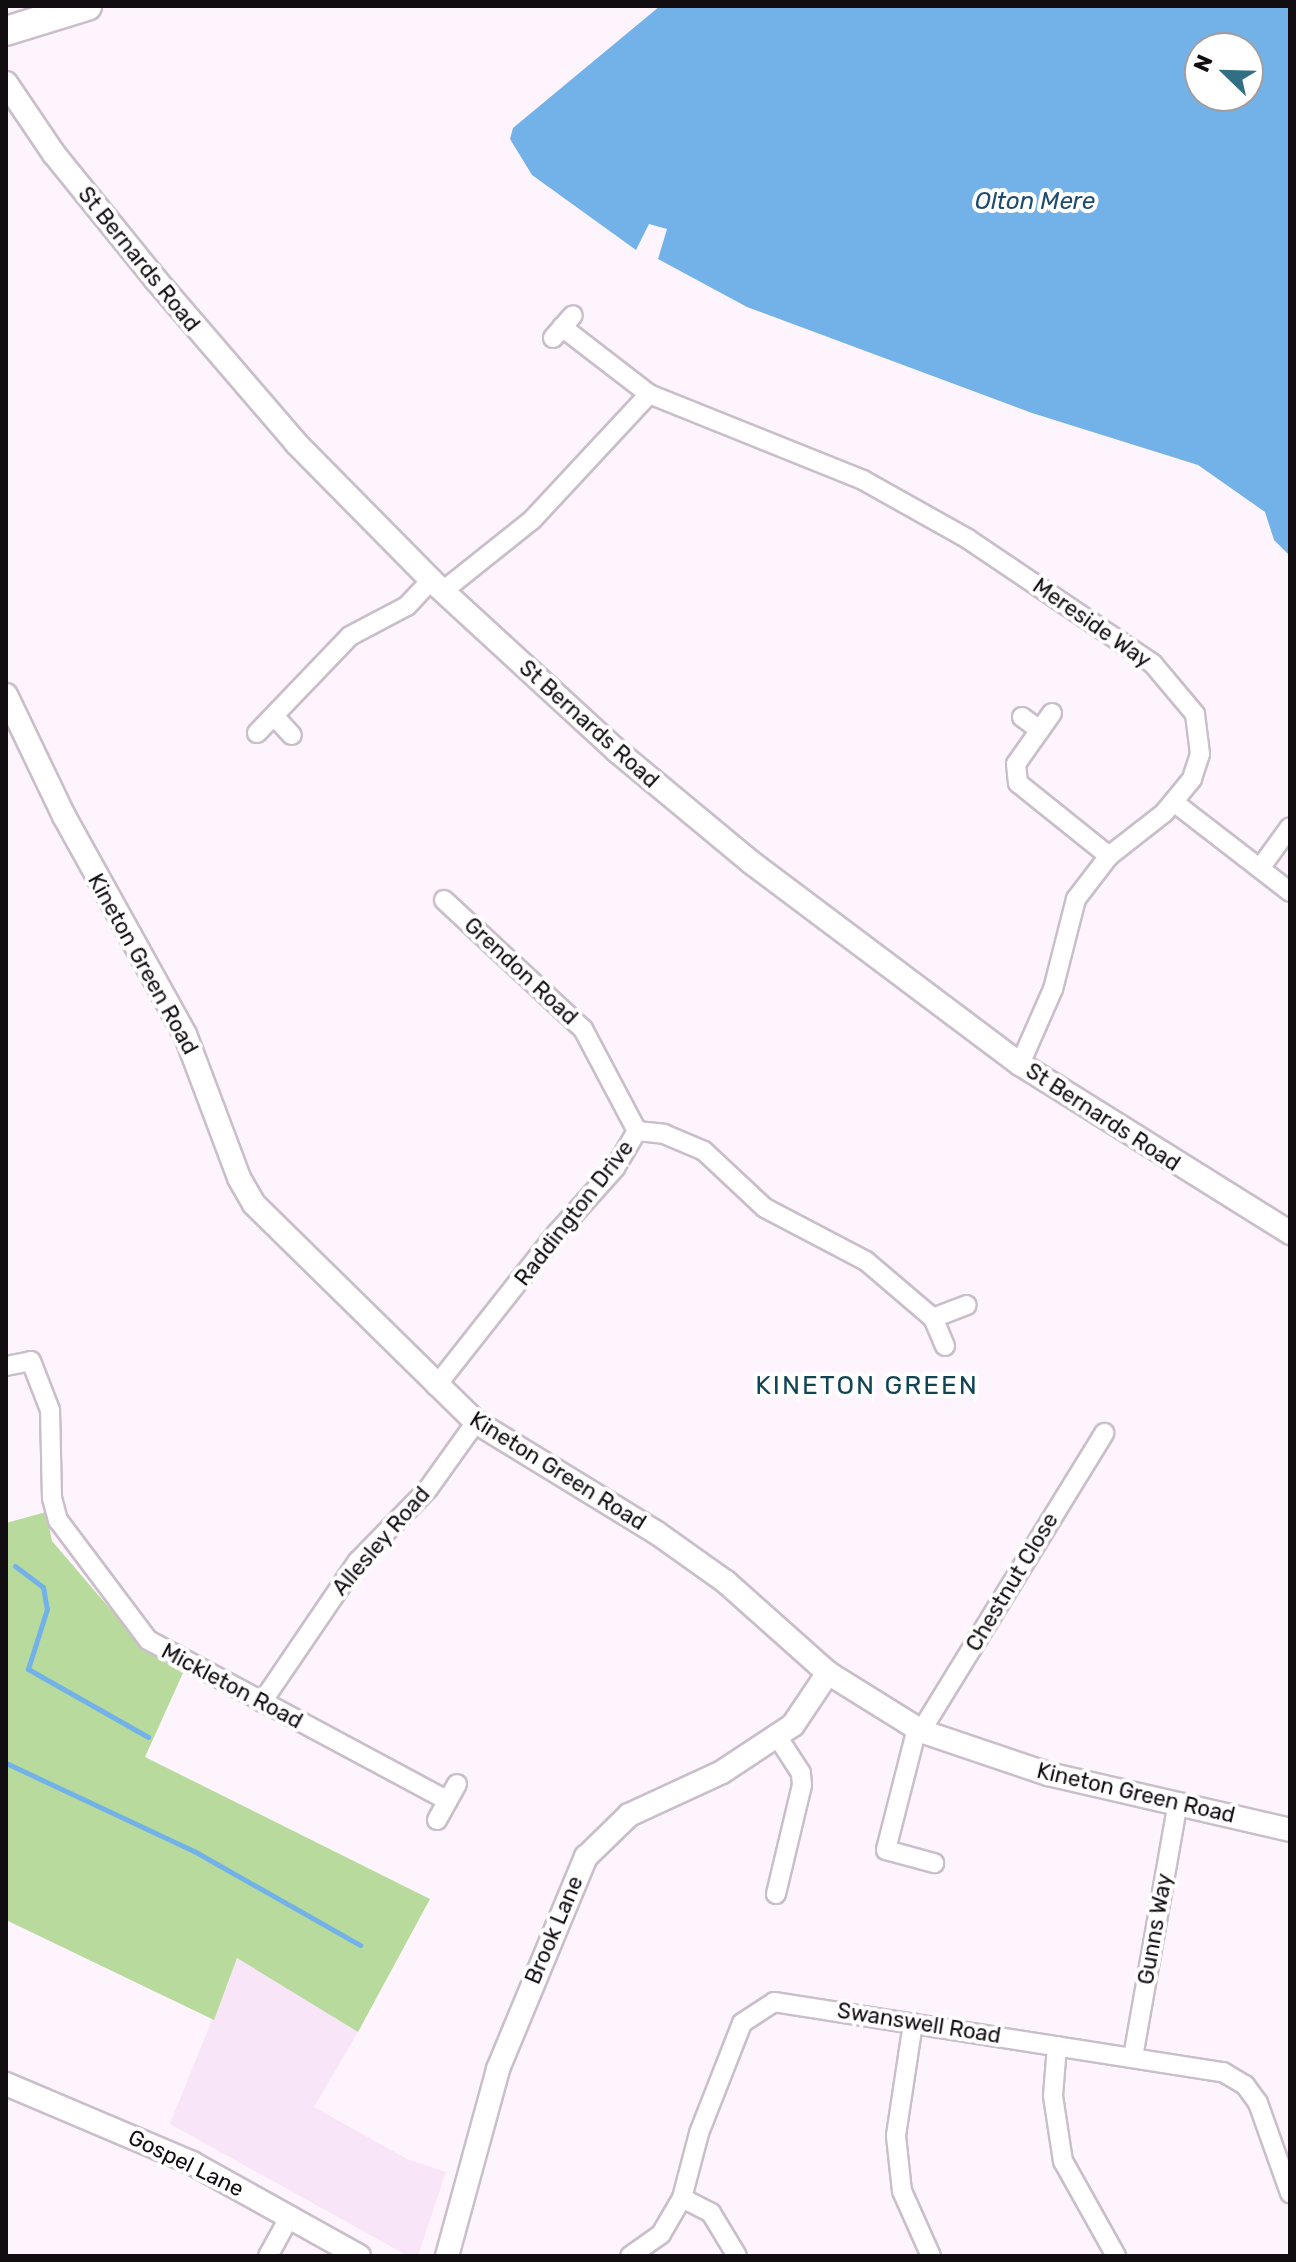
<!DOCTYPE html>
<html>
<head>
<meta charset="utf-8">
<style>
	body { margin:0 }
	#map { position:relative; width:1296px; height:2262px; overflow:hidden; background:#fef4fd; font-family:Rubik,sans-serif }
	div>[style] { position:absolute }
	.built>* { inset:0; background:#f8e5f7 }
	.green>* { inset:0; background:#b8da9d }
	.water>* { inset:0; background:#73b2e8 }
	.stream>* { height:5px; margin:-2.5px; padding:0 2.5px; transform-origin:2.5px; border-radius:2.5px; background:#73b2e8 }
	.roads { filter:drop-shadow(2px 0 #cabeca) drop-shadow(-2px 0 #cabeca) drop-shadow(0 2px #cabeca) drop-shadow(0 -2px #cabeca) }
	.minor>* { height:18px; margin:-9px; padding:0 9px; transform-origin:9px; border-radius:9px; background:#fff }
	.tertiary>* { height:22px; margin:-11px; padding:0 11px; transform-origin:11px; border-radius:11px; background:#fff }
	.trunk>* { height:28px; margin:-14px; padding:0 14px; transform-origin:14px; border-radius:14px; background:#fff }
	span { translate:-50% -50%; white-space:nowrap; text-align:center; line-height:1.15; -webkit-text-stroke:8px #fff; paint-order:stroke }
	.street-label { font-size:22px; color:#120d11 }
	.water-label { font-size:24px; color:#1e4b70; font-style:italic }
	.quarter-label { font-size:26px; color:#114556; letter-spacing:2px }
	.frame { position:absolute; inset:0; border:8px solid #120d11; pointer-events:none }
	.north { position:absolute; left:1184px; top:32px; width:80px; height:80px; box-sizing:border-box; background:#fff; border:2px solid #a09ea0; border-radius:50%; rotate:293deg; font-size:22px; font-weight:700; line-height:32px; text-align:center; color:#120d11 }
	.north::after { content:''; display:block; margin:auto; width:28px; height:36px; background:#316f85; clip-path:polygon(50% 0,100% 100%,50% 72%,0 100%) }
</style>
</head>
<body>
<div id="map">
	<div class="built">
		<i style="clip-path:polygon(237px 1958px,358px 2032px,314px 2107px,407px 2159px,446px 2172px,418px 2256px,408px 2256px,170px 2124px)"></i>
	</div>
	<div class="green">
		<i style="clip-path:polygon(46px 1512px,52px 1541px,147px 1652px,183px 1673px,145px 1757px,430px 1899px,358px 2032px,237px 1958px,214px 2020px,6px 1920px,6px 1523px)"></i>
	</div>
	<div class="water">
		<i style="clip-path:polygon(evenodd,660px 6px,1290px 6px,1290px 556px,1274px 540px,1265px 512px,1198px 465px,1032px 413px,747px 307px,658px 259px,667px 229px,649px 224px,636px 250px,532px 175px,510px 139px,513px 128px,660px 6px,1200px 48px,1248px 48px,1248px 96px,1200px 96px,1200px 48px)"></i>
	</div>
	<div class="stream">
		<i style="left:15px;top:1566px;width:35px;rotate:37deg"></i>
		<i style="left:43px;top:1587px;width:22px;rotate:80deg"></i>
		<i style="left:47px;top:1609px;width:63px;rotate:107.6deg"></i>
		<i style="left:28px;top:1669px;width:138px;rotate:29.5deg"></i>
		<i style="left:6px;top:1763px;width:208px;rotate:25.1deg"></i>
		<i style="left:194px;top:1851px;width:191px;rotate:29.5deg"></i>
	</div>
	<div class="roads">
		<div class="minor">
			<i style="left:562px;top:327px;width:110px;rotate:37.6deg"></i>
			<i style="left:553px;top:338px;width:30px;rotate:-49deg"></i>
			<i style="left:443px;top:591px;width:114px;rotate:-38.6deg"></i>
			<i style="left:532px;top:520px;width:172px;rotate:-47.1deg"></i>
			<i style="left:649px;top:394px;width:231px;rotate:21.9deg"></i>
			<i style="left:863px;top:480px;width:120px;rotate:29.3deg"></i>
			<i style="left:968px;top:539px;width:223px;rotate:34deg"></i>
			<i style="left:1153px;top:664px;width:65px;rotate:50deg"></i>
			<i style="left:1195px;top:714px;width:40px;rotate:82.9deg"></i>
			<i style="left:1200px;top:754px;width:26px;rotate:108deg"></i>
			<i style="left:1192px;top:779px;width:44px;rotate:129.5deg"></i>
			<i style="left:1164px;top:813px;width:70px;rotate:142deg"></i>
			<i style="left:1109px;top:856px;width:54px;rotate:127.5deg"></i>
			<i style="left:1076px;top:899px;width:93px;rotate:104.3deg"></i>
			<i style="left:1053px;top:989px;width:82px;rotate:113.7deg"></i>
			<i style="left:1052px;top:713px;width:62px;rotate:125.2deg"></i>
			<i style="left:1016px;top:764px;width:19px;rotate:84deg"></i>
			<i style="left:1018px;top:783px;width:117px;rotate:38.7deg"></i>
			<i style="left:274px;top:716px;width:26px;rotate:47deg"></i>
			<i style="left:1022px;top:717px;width:22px;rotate:36deg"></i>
			<i style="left:257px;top:733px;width:134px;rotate:-46.2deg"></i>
			<i style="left:350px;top:636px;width:64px;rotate:-27.8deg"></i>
			<i style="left:407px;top:606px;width:35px;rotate:-47deg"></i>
			<i style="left:1175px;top:803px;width:145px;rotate:37.7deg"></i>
			<i style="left:1261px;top:867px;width:49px;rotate:-54.1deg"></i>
			<i style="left:444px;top:900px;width:190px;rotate:42.9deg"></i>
			<i style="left:583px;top:1029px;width:115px;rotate:62.1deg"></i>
			<i style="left:945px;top:1346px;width:30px;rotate:-113deg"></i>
			<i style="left:933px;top:1318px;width:36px;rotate:-21deg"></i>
			<i style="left:6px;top:1366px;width:25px;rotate:-11deg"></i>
			<i style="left:31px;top:1361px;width:53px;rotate:68.8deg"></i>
			<i style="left:50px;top:1410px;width:88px;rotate:88.7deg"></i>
			<i style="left:52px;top:1498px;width:23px;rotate:75deg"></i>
			<i style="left:58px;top:1520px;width:150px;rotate:53.1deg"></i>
			<i style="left:148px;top:1640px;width:340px;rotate:28.2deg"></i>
			<i style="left:436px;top:1386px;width:194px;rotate:-51.7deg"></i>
			<i style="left:556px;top:1234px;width:89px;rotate:-48.2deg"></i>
			<i style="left:615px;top:1168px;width:43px;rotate:-59.3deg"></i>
			<i style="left:637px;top:1131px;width:27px;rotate:6deg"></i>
			<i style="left:664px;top:1134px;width:43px;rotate:23deg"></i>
			<i style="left:704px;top:1151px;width:83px;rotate:43.1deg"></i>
			<i style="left:765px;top:1208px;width:114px;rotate:27.7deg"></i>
			<i style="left:866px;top:1261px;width:88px;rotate:40.4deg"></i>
			<i style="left:262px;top:1702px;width:171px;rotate:-55.8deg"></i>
			<i style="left:358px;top:1561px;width:100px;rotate:-45.8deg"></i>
			<i style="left:428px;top:1489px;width:82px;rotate:-54.4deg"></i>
			<i style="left:917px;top:1728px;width:126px;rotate:104.3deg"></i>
			<i style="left:886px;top:1850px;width:50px;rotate:15.2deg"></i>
			<i style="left:921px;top:1731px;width:350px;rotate:-58.4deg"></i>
			<i style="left:437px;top:1820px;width:41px;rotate:-60.9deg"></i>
			<i style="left:776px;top:1894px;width:112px;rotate:-76.6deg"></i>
			<i style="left:802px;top:1785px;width:12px;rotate:-95deg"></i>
			<i style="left:801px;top:1773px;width:44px;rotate:-123deg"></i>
			<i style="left:913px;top:2023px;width:114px;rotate:98.6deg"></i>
			<i style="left:896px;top:2136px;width:55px;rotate:83.8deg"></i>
			<i style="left:902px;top:2191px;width:71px;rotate:66deg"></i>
			<i style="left:1057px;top:2046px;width:50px;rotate:94.6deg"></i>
			<i style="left:1053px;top:2096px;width:66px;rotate:81.3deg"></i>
			<i style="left:1063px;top:2161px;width:109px;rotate:60.8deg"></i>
			<i style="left:1133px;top:2057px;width:259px;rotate:-80deg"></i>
			<i style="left:682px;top:2198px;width:33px;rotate:27deg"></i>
			<i style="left:711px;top:2213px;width:50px;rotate:58.8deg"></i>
			<i style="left:268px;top:2256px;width:46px;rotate:-61.2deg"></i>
			<i style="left:630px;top:2256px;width:38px;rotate:-35deg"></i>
			<i style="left:661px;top:2234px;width:42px;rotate:-59.7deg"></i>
			<i style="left:682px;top:2198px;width:67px;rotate:-75.3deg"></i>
			<i style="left:699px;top:2133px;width:118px;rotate:-68.6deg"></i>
			<i style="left:742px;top:2023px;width:38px;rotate:-33deg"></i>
			<i style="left:774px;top:2002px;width:454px;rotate:8.9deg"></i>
			<i style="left:1223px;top:2072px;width:26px;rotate:31deg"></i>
			<i style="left:1245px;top:2085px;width:22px;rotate:54deg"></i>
			<i style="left:1258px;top:2103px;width:96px;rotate:70.4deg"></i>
		</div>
		<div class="tertiary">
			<i style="left:6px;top:83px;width:86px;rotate:55.9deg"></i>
			<i style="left:54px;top:154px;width:162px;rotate:51deg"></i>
			<i style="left:156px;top:280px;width:215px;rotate:49.3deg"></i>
			<i style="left:296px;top:443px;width:192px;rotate:45.4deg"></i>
			<i style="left:431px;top:580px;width:253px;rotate:42.6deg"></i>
			<i style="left:617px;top:751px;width:175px;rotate:39.7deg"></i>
			<i style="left:752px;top:863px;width:335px;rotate:36.9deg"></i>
			<i style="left:1020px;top:1064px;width:319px;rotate:32deg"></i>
			<i style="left:6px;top:695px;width:134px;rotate:64.4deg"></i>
			<i style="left:64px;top:816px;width:249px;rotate:61deg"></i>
			<i style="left:185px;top:1034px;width:154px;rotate:69.4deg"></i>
			<i style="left:239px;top:1178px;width:30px;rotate:60deg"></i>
			<i style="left:254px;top:1204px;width:311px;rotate:44.5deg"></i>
			<i style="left:476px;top:1422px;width:212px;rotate:31.5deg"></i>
			<i style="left:657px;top:1533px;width:85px;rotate:35.4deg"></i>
			<i style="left:726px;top:1582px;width:137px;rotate:41.7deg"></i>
			<i style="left:828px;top:1673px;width:110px;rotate:31.9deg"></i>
			<i style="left:921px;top:1731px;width:134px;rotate:18.7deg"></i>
			<i style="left:1048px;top:1774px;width:248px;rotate:13deg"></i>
			<i style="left:6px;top:2084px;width:202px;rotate:23deg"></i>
			<i style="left:192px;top:2163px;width:191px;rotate:29.1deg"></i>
			<i style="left:447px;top:2256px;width:194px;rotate:-74.7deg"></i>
			<i style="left:498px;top:2069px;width:230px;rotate:-67.5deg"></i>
			<i style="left:586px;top:1857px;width:60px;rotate:-44.3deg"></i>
			<i style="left:629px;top:1815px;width:102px;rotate:-24.8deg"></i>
			<i style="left:722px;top:1772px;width:85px;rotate:-33.5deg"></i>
			<i style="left:793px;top:1725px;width:63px;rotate:-56.1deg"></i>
		</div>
		<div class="trunk">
			<i style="left:6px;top:31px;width:85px;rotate:-17.2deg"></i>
		</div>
	</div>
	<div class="street-label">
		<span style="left:139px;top:259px;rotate:51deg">St Bernards Road</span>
		<span style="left:1092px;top:623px;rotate:35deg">Mereside Way</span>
		<span style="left:589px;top:724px;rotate:42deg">St Bernards Road</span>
		<span style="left:143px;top:964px;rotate:61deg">Kineton Green Road</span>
		<span style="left:521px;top:971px;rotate:43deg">Grendon Road</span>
		<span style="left:1103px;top:1117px;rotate:33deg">St Bernards Road</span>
		<span style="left:574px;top:1213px;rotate:-52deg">Raddington Drive</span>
		<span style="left:558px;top:1471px;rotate:32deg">Kineton Green Road</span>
		<span style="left:381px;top:1541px;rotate:-49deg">Allesley Road</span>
		<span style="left:1012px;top:1582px;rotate:-59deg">Chestnut Close</span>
		<span style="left:232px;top:1686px;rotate:28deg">Mickleton Road</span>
		<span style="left:1136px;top:1793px;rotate:13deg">Kineton Green Road</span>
		<span style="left:1155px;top:1929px;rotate:-80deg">Gunns Way</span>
		<span style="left:554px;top:1930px;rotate:-67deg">Brook Lane</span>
		<span style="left:919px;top:2023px;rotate:9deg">Swanswell Road</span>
		<span style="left:186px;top:2163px;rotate:26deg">Gospel Lane</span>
	</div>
	<div class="water-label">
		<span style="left:1035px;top:202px">Olton Mere</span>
	</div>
	<div class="quarter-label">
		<span style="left:867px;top:1386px">KINETON GREEN</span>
	</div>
	<div class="frame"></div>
	<div class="north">N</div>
</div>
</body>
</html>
